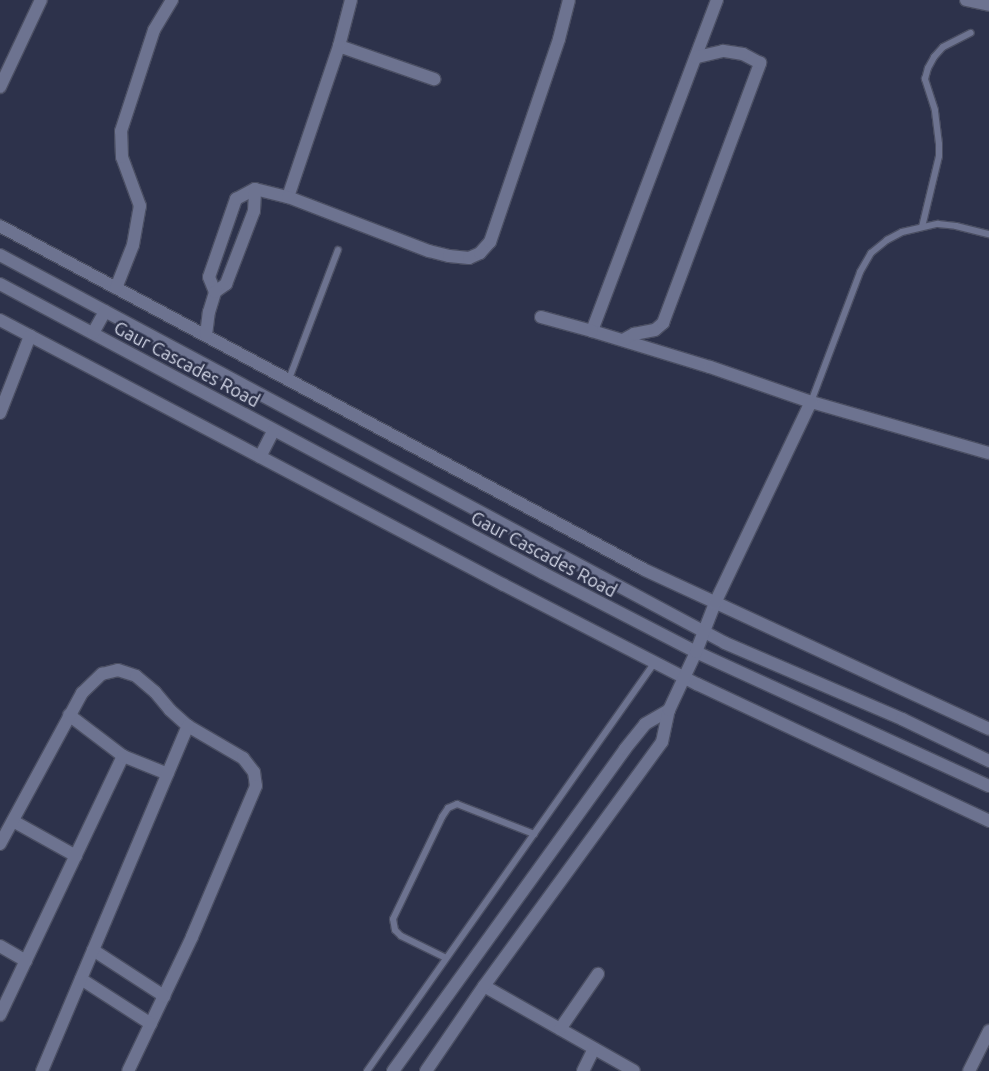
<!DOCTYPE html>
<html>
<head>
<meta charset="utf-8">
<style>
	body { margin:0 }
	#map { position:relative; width:989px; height:1071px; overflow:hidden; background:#2d324b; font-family:Ubuntu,sans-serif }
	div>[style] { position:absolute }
	.roads { filter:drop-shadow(1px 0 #4b4f63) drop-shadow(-1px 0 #4b4f63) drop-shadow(0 1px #4b4f63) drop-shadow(0 -1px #4b4f63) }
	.lane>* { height:6px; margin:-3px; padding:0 3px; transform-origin:3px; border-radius:3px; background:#6d7390 }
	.street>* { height:12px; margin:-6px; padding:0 6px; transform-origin:6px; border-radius:6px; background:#6d7390 }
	span { translate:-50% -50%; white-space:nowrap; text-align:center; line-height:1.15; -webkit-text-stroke:5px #2d324b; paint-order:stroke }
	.street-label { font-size:18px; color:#d2d6e6 }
</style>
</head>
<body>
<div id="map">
	<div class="roads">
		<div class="lane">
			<i style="left:922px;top:227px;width:73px;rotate:-76.5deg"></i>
			<i style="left:939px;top:156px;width:12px;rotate:-90deg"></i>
			<i style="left:939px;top:144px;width:34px;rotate:-97deg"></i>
			<i style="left:935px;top:110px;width:33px;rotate:-108deg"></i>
			<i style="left:925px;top:79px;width:11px;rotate:-75deg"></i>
			<i style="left:928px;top:68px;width:13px;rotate:-61deg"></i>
			<i style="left:934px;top:57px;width:13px;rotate:-48deg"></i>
			<i style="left:943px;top:47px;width:31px;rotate:-27deg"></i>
			<i style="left:289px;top:379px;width:138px;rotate:-69.2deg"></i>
			<i style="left:811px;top:402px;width:139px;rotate:-69.3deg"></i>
			<i style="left:860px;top:272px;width:22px;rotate:-60deg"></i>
			<i style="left:871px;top:253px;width:21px;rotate:-39deg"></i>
			<i style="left:887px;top:240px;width:17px;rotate:-28deg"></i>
			<i style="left:902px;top:232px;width:37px;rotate:-13deg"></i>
			<i style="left:938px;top:224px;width:18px;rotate:6deg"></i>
			<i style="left:956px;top:226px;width:34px;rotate:14deg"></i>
			<i style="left:446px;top:958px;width:50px;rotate:-153.9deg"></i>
			<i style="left:401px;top:936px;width:8px;rotate:-135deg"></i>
			<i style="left:395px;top:930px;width:11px;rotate:-100deg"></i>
			<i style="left:393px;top:919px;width:113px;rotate:-64.3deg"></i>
			<i style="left:442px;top:817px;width:11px;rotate:-56deg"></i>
			<i style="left:448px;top:808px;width:10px;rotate:-24deg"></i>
			<i style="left:457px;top:804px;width:83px;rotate:21.3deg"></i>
			<i style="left:367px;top:1071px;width:500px;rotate:-54.85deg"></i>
		</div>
		<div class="street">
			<i style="left:351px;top:0;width:48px;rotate:104.6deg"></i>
			<i style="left:339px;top:46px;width:101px;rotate:19.2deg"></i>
			<i style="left:717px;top:0;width:354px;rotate:110.7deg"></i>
			<i style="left:592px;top:331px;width:123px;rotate:17deg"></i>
			<i style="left:710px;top:367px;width:107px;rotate:19.1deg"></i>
			<i style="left:811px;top:402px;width:185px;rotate:16deg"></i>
			<i style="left:966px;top:0;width:24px;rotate:12deg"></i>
			<i style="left:0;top:87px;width:96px;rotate:-64.8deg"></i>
			<i style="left:288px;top:197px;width:159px;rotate:-71.3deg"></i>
			<i style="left:0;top:226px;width:731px;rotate:28.07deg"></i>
			<i style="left:645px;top:570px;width:379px;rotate:24.8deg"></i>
			<i style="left:0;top:255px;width:822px;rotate:28.15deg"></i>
			<i style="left:725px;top:643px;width:193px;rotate:23.2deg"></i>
			<i style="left:902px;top:719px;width:97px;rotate:25.8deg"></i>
			<i style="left:0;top:284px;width:615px;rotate:28.02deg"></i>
			<i style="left:543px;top:573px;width:172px;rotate:27.3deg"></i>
			<i style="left:696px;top:652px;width:322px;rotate:24.6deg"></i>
			<i style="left:116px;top:288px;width:46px;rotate:-68.4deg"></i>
			<i style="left:133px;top:245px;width:40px;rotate:-80deg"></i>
			<i style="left:140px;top:206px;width:52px;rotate:-110.2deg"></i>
			<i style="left:122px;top:157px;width:26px;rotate:-92deg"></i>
			<i style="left:121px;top:131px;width:106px;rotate:-71.9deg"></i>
			<i style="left:154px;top:30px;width:35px;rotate:-59deg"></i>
			<i style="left:215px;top:292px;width:16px;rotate:-112deg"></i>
			<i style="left:209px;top:277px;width:83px;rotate:-70.9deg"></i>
			<i style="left:236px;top:199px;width:21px;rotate:-28deg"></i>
			<i style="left:255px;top:189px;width:34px;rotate:14deg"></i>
			<i style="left:288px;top:197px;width:151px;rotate:21deg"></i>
			<i style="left:429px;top:251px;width:21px;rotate:14deg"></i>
			<i style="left:449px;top:256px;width:20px;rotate:6deg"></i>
			<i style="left:469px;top:258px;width:12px;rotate:-24deg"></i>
			<i style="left:480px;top:253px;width:15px;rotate:-48deg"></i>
			<i style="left:490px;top:242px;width:214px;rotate:-71.2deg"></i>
			<i style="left:559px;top:39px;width:40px;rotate:-75.6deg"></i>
			<i style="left:541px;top:317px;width:53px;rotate:15.4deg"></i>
			<i style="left:0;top:320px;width:569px;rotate:27.74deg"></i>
			<i style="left:504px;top:585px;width:217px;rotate:27.2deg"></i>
			<i style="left:697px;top:684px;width:323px;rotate:25.1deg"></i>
			<i style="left:93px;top:333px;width:25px;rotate:-61deg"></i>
			<i style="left:206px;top:335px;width:23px;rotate:-83deg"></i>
			<i style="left:209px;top:312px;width:21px;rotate:-73deg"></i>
			<i style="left:215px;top:292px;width:14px;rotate:-36deg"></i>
			<i style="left:226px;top:284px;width:78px;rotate:-69deg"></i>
			<i style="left:254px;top:211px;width:22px;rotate:-87deg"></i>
			<i style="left:623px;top:340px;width:13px;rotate:-29deg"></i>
			<i style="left:634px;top:334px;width:21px;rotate:-11deg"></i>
			<i style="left:655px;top:330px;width:11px;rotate:-41deg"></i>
			<i style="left:663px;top:323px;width:278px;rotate:-69.5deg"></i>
			<i style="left:760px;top:63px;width:19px;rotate:-152deg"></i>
			<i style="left:743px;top:54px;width:20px;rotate:-171deg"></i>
			<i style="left:723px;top:51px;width:28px;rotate:167deg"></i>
			<i style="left:0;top:413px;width:83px;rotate:-68.7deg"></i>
			<i style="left:260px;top:457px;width:30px;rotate:-63deg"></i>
			<i style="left:69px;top:715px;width:68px;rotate:37.2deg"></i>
			<i style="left:13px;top:821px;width:72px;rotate:29.1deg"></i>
			<i style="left:0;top:844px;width:172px;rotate:-61.5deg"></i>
			<i style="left:82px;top:693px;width:28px;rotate:-44deg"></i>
			<i style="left:102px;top:674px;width:16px;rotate:-14deg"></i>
			<i style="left:118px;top:670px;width:19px;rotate:18deg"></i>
			<i style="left:136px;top:676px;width:25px;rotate:40deg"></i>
			<i style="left:155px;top:692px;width:23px;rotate:50deg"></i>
			<i style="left:170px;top:710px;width:24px;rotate:42deg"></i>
			<i style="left:188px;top:726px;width:64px;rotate:30.2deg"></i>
			<i style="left:243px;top:758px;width:18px;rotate:52deg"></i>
			<i style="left:254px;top:772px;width:14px;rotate:82deg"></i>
			<i style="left:256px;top:786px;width:164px;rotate:113deg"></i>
			<i style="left:192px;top:937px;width:148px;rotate:115.5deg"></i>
			<i style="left:0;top:946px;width:30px;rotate:30deg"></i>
			<i style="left:93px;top:950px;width:85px;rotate:32.9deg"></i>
			<i style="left:81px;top:979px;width:83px;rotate:32.7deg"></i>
			<i style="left:484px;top:986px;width:172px;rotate:29.5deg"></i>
			<i style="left:0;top:1015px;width:287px;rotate:-64.6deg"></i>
			<i style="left:123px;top:756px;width:48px;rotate:21.8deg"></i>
			<i style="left:560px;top:1029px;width:67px;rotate:-55.4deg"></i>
			<i style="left:42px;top:1071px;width:375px;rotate:-67.1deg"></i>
			<i style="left:393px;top:1071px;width:397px;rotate:-54.2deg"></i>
			<i style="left:625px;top:749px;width:32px;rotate:-51deg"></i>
			<i style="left:645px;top:724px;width:28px;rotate:-30deg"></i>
			<i style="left:426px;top:1071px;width:103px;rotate:-55.7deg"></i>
			<i style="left:484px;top:986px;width:302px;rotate:-53.9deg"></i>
			<i style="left:662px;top:742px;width:33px;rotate:-78deg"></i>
			<i style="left:669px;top:710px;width:64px;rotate:-65deg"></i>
			<i style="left:696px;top:652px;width:53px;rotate:-68.8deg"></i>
			<i style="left:715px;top:603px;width:223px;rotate:-64.5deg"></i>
			<i style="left:583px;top:1071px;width:25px;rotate:-64deg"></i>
			<i style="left:969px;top:1071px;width:45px;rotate:-63.4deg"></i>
		</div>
	</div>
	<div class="street-label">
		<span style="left:187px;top:364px;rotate:28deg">Gaur Cascades Road</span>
		<span style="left:544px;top:554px;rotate:28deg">Gaur Cascades Road</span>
	</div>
</div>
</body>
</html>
